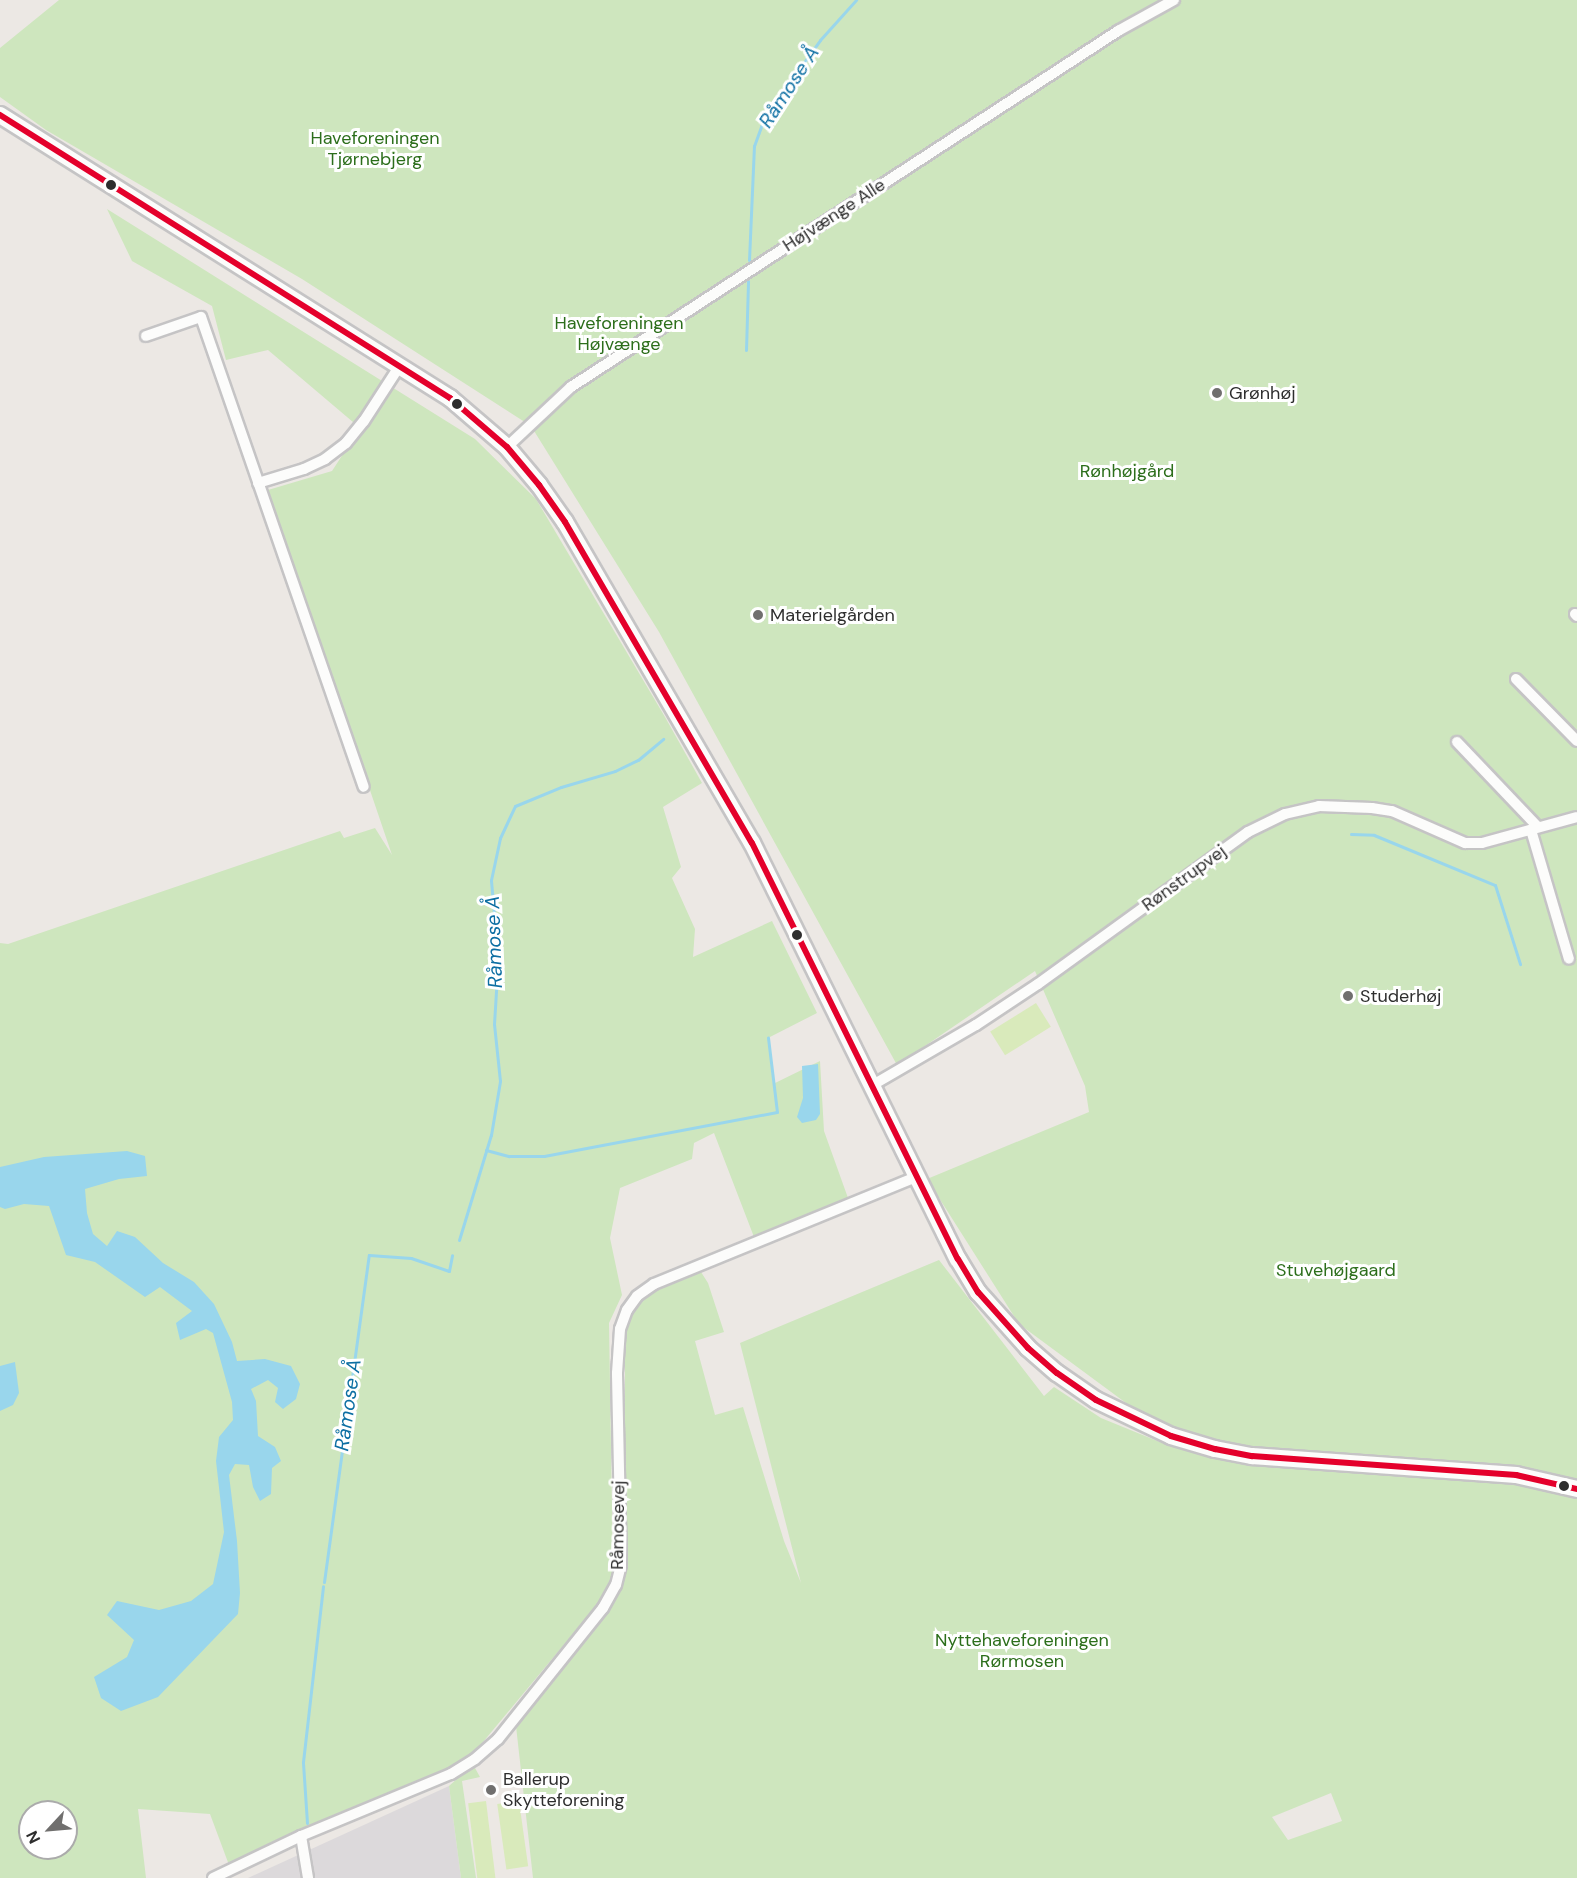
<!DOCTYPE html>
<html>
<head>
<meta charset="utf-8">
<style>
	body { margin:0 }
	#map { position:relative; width:1577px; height:1878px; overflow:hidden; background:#ece8e4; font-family:"DM Sans",sans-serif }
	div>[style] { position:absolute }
	.industrial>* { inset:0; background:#dcd9db }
	.green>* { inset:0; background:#cee6be }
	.pitch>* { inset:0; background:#d9eabb; transform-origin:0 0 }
	.water>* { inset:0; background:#99d6ec }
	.stream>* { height:3px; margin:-1.5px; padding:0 1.5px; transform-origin:1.5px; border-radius:1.5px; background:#99d6ec }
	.roads { filter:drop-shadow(2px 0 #c5c4c5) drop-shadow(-2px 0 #c5c4c5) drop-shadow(0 2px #c5c4c5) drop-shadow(0 -2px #c5c4c5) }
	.street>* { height:10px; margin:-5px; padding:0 5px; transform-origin:5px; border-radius:5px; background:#fcfcfb }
	.secondary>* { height:16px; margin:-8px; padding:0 8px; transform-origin:8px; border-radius:8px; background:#fcfcfb }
	.bus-1>* { height:6px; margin:-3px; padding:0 3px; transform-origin:3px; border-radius:3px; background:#e4002b }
	.dots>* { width:16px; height:16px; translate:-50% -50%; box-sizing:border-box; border:3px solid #fff; border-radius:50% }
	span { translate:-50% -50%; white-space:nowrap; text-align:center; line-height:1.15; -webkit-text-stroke:6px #fff; paint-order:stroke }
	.park-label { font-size:18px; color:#2c6e1b }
	.street-label { font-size:18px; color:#2e2e2e }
	.poi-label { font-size:18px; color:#2e2e2e }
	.left { translate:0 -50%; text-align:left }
	.water-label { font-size:20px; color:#0d6fa3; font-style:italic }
	.north { position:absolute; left:18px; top:1800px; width:60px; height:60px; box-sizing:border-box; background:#fff; border:2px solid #ababab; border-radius:50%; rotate:244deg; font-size:16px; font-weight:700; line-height:24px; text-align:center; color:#2e2e2e }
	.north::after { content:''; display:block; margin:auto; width:21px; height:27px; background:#706f6e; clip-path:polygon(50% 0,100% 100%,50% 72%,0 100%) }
</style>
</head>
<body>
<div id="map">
	<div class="industrial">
		<i style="clip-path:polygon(449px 1786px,461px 1878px,248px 1878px)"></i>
	</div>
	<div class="green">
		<i style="clip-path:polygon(evenodd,59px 0,1577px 0,1577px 1878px,533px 1878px,516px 1726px,621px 1585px,625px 1569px,625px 1330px,639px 1300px,658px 1287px,701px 1272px,708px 1283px,724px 1332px,695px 1341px,715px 1415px,743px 1407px,784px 1541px,801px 1583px,740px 1343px,939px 1260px,1044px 1396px,1054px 1387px,1101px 1418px,1172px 1447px,1145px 1417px,1019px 1324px,927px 1179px,1089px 1112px,1085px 1086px,1035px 971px,897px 1065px,659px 632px,531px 426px,302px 279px,46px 130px,0 97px,0 48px,59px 0,1331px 1793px,1342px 1821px,1288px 1840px,1272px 1817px,1331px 1793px)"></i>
		<i style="clip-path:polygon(evenodd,107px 209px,475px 439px,536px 499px,665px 717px,702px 783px,663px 807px,681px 867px,672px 878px,695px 929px,693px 957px,772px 921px,817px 1013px,768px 1038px,773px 1084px,820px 1061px,824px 1131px,848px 1198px,754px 1237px,714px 1133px,694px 1143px,692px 1159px,620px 1188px,610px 1238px,622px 1295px,609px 1323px,613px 1570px,609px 1583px,596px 1606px,473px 1754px,448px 1770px,300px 1830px,229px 1865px,210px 1814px,138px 1809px,146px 1878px,0 1878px,0 943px,8px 944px,340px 831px,344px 838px,375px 828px,392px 855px,268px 490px,332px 471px,360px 428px,268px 350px,226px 360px,212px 306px,132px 261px,107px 209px,30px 1812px,66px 1812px,66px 1848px,30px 1848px,30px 1812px)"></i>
		<i style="clip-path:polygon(475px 1768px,480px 1777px,462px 1781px,476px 1878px,461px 1878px,449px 1786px,468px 1769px)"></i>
	</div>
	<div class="pitch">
		<i style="left:1036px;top:1003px;width:28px;height:54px;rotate:58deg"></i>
		<i style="left:486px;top:1801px;width:78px;height:18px;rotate:83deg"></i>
		<i style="left:519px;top:1801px;width:66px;height:22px;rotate:82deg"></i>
	</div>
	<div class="water">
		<i style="clip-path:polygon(818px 1064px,820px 1114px,816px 1120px,802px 1123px,797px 1117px,803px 1098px,802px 1066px)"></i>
		<i style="clip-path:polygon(127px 1151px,145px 1156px,147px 1176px,119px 1179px,85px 1189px,87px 1213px,93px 1234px,107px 1246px,117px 1231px,135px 1237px,163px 1263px,194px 1282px,214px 1304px,232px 1342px,237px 1361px,265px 1359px,291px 1366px,300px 1384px,296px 1399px,283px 1409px,275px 1402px,278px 1388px,268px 1380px,251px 1389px,256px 1401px,258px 1436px,275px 1447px,281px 1461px,272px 1468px,271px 1494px,260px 1501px,253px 1487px,249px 1465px,235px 1464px,229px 1475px,237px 1541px,240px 1593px,238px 1614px,158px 1697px,121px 1711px,101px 1698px,94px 1677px,127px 1657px,134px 1640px,107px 1615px,117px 1601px,159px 1610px,191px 1601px,213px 1584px,224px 1532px,216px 1461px,219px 1437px,233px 1420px,232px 1402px,213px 1333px,206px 1329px,180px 1340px,176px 1323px,192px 1311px,160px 1287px,145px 1297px,95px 1262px,66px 1255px,49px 1206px,24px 1204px,5px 1209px,0 1207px,0 1167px,44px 1157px)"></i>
		<i style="clip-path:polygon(15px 1362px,19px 1393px,13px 1405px,0 1411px,0 1366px)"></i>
	</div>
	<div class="stream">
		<i style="left:749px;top:260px;width:114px;rotate:-87.5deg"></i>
		<i style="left:754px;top:146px;width:30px;rotate:-70deg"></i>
		<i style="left:764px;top:118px;width:96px;rotate:-54.3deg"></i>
		<i style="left:820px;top:40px;width:54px;rotate:-48deg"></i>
		<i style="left:746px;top:350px;width:69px;rotate:-88.3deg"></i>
		<i style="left:1351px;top:834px;width:23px;rotate:2deg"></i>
		<i style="left:1374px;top:835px;width:131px;rotate:22.5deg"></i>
		<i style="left:1495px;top:885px;width:83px;rotate:72.4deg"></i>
		<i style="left:486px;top:1150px;width:24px;rotate:15deg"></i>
		<i style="left:509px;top:1156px;width:35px"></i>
		<i style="left:544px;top:1156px;width:237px;rotate:-10.7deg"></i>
		<i style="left:777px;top:1112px;width:75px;rotate:-96.9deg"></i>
		<i style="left:459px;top:1240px;width:110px;rotate:-73.1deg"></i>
		<i style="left:491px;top:1135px;width:55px;rotate:-80.5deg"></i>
		<i style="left:500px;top:1081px;width:57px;rotate:-96deg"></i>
		<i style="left:494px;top:1024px;width:65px;rotate:-86.5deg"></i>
		<i style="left:498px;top:959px;width:79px;rotate:-95.1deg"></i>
		<i style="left:491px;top:880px;width:43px;rotate:-77.9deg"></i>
		<i style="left:500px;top:838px;width:35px;rotate:-65deg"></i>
		<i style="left:515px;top:806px;width:50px;rotate:-22.4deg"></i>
		<i style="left:561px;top:787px;width:56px;rotate:-16.5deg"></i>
		<i style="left:615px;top:771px;width:25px;rotate:-26deg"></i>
		<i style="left:638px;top:760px;width:33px;rotate:-40deg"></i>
		<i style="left:324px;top:1582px;width:330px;rotate:-82.2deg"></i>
		<i style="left:369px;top:1255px;width:42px;rotate:4.1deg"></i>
		<i style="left:411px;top:1258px;width:40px;rotate:18.9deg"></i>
		<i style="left:449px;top:1271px;width:16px;rotate:-79deg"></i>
		<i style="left:307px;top:1823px;width:61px;rotate:-93.8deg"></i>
		<i style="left:303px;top:1762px;width:177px;rotate:-83.5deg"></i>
	</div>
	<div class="roads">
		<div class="street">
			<i style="left:146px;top:336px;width:58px;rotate:-19.1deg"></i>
			<i style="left:201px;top:317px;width:497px;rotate:70.9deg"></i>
			<i style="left:507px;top:447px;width:88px;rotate:-43.2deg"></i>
			<i style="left:571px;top:387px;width:653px;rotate:-33.06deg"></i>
			<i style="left:1118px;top:31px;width:64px;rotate:-29deg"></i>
			<i style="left:258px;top:483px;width:48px;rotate:-16.9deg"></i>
			<i style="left:304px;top:469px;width:23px;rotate:-25deg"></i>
			<i style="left:325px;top:459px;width:26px;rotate:-37deg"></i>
			<i style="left:346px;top:443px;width:28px;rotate:-51deg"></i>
			<i style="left:364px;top:421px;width:64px;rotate:-57.1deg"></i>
			<i style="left:1575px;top:614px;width:3px;rotate:45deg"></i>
			<i style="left:1516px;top:679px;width:87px;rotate:45.5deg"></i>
			<i style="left:1457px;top:742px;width:117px;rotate:46.4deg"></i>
			<i style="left:1531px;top:830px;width:134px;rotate:73.6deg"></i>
			<i style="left:871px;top:1086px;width:121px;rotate:-30.2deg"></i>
			<i style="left:976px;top:1025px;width:74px;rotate:-33.5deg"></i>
			<i style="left:1038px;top:984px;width:259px;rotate:-35.9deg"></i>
			<i style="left:1248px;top:832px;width:41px;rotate:-25.9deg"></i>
			<i style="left:1285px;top:814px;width:35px;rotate:-13deg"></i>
			<i style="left:1319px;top:806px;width:53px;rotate:2.2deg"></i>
			<i style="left:1372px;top:808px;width:20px;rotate:9deg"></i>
			<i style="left:1392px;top:811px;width:80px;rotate:23.7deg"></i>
			<i style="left:1465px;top:843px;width:17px"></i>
			<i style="left:1482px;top:843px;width:98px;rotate:-15.3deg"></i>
			<i style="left:301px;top:1836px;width:43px;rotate:80.5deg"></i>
			<i style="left:213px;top:1878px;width:98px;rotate:-25.5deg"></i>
			<i style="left:301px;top:1836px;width:162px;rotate:-22.5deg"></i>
			<i style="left:451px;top:1774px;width:28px;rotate:-32deg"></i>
			<i style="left:475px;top:1759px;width:30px;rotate:-41deg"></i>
			<i style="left:498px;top:1739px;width:168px;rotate:-51.3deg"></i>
			<i style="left:603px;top:1608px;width:26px;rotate:-61deg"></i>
			<i style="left:616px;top:1585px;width:21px;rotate:-76deg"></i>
			<i style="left:621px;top:1565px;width:192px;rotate:-91.2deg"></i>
			<i style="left:617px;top:1373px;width:44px;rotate:-86.1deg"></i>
			<i style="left:620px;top:1329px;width:20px;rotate:-70deg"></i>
			<i style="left:627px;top:1310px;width:17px;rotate:-54deg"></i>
			<i style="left:637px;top:1296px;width:21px;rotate:-35deg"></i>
			<i style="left:654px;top:1284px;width:283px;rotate:-22.2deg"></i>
		</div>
		<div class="secondary">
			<i style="left:0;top:115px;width:532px;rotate:32.17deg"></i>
			<i style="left:450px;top:398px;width:75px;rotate:40.7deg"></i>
			<i style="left:507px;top:447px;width:50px;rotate:49.9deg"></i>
			<i style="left:539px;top:485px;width:45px;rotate:54.9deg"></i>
			<i style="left:565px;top:522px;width:371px;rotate:59.8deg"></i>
			<i style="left:752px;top:843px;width:464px;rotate:63.7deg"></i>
			<i style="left:958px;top:1259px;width:39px;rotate:59deg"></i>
			<i style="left:978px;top:1292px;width:75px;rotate:48.2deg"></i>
			<i style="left:1028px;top:1348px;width:38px;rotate:41deg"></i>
			<i style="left:1057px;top:1373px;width:47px;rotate:34.7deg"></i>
			<i style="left:1096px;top:1400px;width:83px;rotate:25.6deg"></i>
			<i style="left:1171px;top:1436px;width:46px;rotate:16.5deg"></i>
			<i style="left:1215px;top:1449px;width:38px;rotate:11deg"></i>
			<i style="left:1252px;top:1456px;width:265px;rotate:4.1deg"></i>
			<i style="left:1516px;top:1475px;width:63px;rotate:12.9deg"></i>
		</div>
	</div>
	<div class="bus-1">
		<i style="left:0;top:115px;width:532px;rotate:32.17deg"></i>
		<i style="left:450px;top:398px;width:75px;rotate:40.7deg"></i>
		<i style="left:507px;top:447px;width:50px;rotate:49.9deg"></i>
		<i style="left:539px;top:485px;width:45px;rotate:54.9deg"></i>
		<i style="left:565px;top:522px;width:371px;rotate:59.8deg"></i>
		<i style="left:752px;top:843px;width:464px;rotate:63.7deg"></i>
		<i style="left:958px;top:1259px;width:39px;rotate:59deg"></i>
		<i style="left:978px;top:1292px;width:75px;rotate:48.2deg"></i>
		<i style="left:1028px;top:1348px;width:38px;rotate:41deg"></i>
		<i style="left:1057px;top:1373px;width:47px;rotate:34.7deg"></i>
		<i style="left:1096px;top:1400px;width:83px;rotate:25.6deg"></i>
		<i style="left:1171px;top:1436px;width:46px;rotate:16.5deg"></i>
		<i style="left:1215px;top:1449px;width:38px;rotate:11deg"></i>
		<i style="left:1252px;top:1456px;width:265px;rotate:4.1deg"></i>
		<i style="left:1516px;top:1475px;width:63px;rotate:12.9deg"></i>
	</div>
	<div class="dots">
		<i style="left:111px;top:185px;background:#2e2e2e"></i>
		<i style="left:1217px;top:393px;background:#706f6e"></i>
		<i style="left:457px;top:404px;background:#2e2e2e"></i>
		<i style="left:758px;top:615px;background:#706f6e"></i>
		<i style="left:797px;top:935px;background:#2e2e2e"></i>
		<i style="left:1348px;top:996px;background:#706f6e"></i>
		<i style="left:1564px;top:1486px;background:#2e2e2e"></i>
		<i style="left:491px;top:1790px;background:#706f6e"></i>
	</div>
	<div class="park-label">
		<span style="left:375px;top:149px">Haveforeningen<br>Tjørnebjerg</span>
		<span style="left:619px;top:334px">Haveforeningen<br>Højvænge</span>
		<span style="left:1127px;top:471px">Rønhøjgård</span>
		<span style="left:1336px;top:1270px">Stuvehøjgaard</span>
		<span style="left:1022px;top:1651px">Nyttehaveforeningen<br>Rørmosen</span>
	</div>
	<div class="street-label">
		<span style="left:834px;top:215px;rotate:-33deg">Højvænge Alle</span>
		<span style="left:1184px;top:878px;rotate:-36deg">Rønstrupvej</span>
		<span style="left:618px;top:1525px;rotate:-89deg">Råmosevej</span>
	</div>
	<div class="poi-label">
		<span class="left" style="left:1229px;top:393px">Grønhøj</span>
		<span class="left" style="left:770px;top:615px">Materielgården</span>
		<span class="left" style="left:1360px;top:996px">Studerhøj</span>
		<span class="left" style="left:503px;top:1790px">Ballerup<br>Skytteforening</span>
	</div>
	<div class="water-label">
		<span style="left:789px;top:87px;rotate:-57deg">Råmose Å</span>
		<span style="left:494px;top:942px;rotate:-92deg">Råmose Å</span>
		<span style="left:348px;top:1405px;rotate:-82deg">Råmose Å</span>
	</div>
	<div class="north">N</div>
</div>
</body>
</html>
